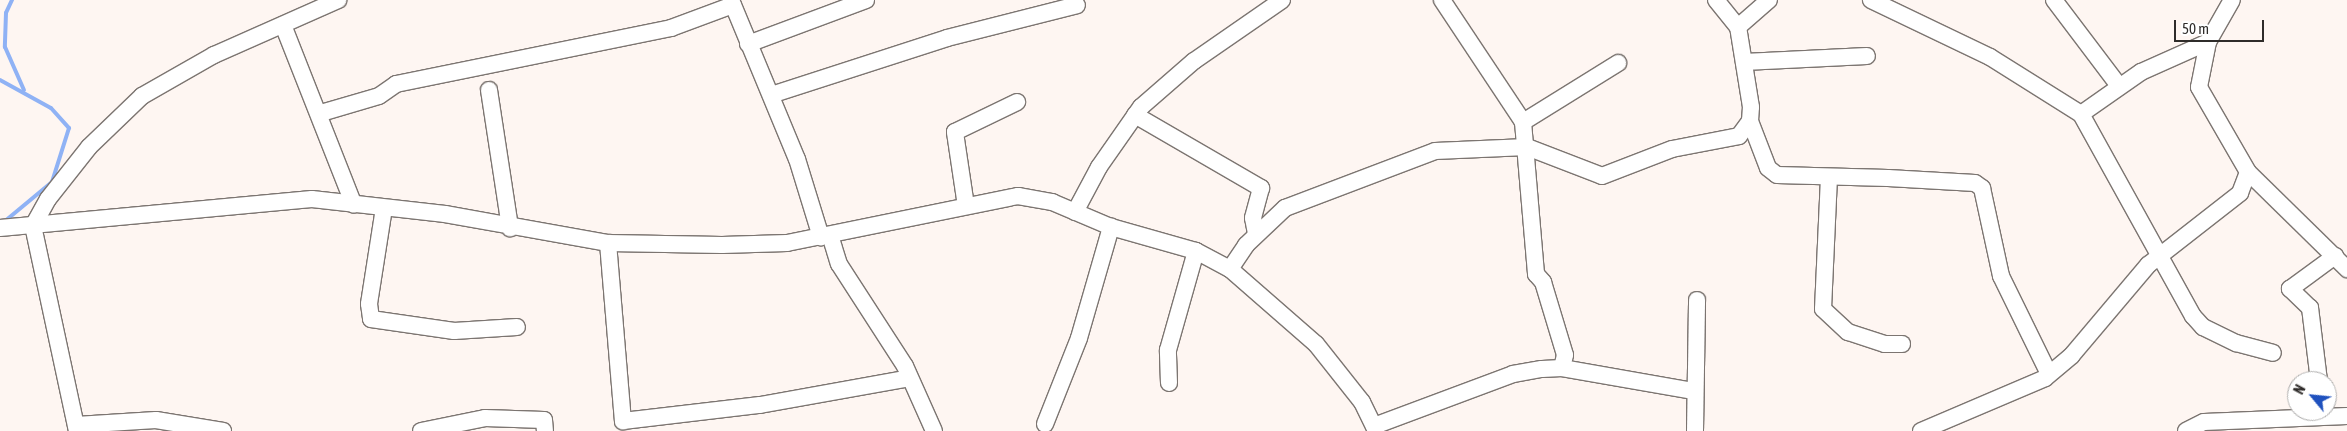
<!DOCTYPE html>
<html>
<head>
<meta charset="utf-8">
<style>
	body { margin:0 }
	#map { position:relative; width:2347px; height:431px; overflow:hidden; background:#fef6f2; font-family:"Asap Condensed",sans-serif }
	div>[style] { position:absolute }
	.stream>* { height:4px; margin:-2px; padding:0 2px; transform-origin:2px; border-radius:2px; background:#8fb2f5 }
	.roads { filter:drop-shadow(1px 0 #7c7571) drop-shadow(-1px 0 #7c7571) drop-shadow(0 1px #7c7571) drop-shadow(0 -1px #7c7571) }
	.minor>* { height:16px; margin:-8px; padding:0 8px; transform-origin:8px; border-radius:8px; background:#fff }
	span { translate:-50% -50%; white-space:nowrap; text-align:center; line-height:1.15; -webkit-text-stroke:4.5px #fff; paint-order:stroke }
	.north { position:absolute; left:2287px; top:371px; width:50px; height:50px; box-sizing:border-box; background:#fff; border:1px solid #acabaa; border-radius:50%; rotate:298deg; font-size:14px; font-weight:700; line-height:20px; text-align:center; color:#2f2c2a }
	.north::after { content:''; display:block; margin:auto; width:18px; height:22px; background:#1f51be; clip-path:polygon(50% 0,100% 100%,50% 72%,0 100%) }
	.scale { position:absolute; left:2174px; top:20px; width:90px; height:22px; box-sizing:border-box; border:2px solid #2f2c2a; border-top:0; padding-left:6px; font-size:15px; line-height:18px; white-space:nowrap; color:#2f2c2a; -webkit-text-stroke:4px #fff; paint-order:stroke }
</style>
</head>
<body>
<div id="map">
	<div class="stream">
		<i style="left:12px;top:0;width:14px;rotate:115deg"></i>
		<i style="left:6px;top:13px;width:34px;rotate:92deg"></i>
		<i style="left:5px;top:47px;width:47px;rotate:66.2deg"></i>
		<i style="left:0;top:80px;width:58px;rotate:28.8deg"></i>
		<i style="left:51px;top:108px;width:27px;rotate:48deg"></i>
		<i style="left:69px;top:128px;width:57px;rotate:107.5deg"></i>
		<i style="left:52px;top:182px;width:61px;rotate:140.3deg"></i>
	</div>
	<div class="roads">
		<div class="minor">
			<i style="left:731px;top:0;width:172px;rotate:67.5deg"></i>
			<i style="left:797px;top:159px;width:82px;rotate:72.9deg"></i>
			<i style="left:1442px;top:0;width:146px;rotate:56.4deg"></i>
			<i style="left:1523px;top:122px;width:153px;rotate:85.1deg"></i>
			<i style="left:1536px;top:274px;width:11px;rotate:49deg"></i>
			<i style="left:1543px;top:282px;width:76px;rotate:73.2deg"></i>
			<i style="left:1565px;top:355px;width:13px;rotate:103deg"></i>
			<i style="left:1716px;top:0;width:35px;rotate:51deg"></i>
			<i style="left:1871px;top:0;width:132px;rotate:25.6deg"></i>
			<i style="left:1990px;top:57px;width:107px;rotate:32.1deg"></i>
			<i style="left:2081px;top:114px;width:231px;rotate:61deg"></i>
			<i style="left:2193px;top:316px;width:15px;rotate:48deg"></i>
			<i style="left:2203px;top:327px;width:37px;rotate:26deg"></i>
			<i style="left:2236px;top:343px;width:38px;rotate:15deg"></i>
			<i style="left:2054px;top:0;width:108px;rotate:52.9deg"></i>
			<i style="left:283px;top:25px;width:193px;rotate:68.5deg"></i>
			<i style="left:748px;top:44px;width:126px;rotate:-20.4deg"></i>
			<i style="left:1744px;top:62px;width:123px;rotate:-2.8deg"></i>
			<i style="left:489px;top:90px;width:140px;rotate:81.3deg"></i>
			<i style="left:771px;top:95px;width:185px;rotate:-17.9deg"></i>
			<i style="left:947px;top:38px;width:134px;rotate:-14.2deg"></i>
			<i style="left:321px;top:113px;width:60px;rotate:-16.3deg"></i>
			<i style="left:379px;top:96px;width:21px;rotate:-35deg"></i>
			<i style="left:396px;top:84px;width:281px;rotate:-11.5deg"></i>
			<i style="left:671px;top:28px;width:66px;rotate:-20.4deg"></i>
			<i style="left:2081px;top:114px;width:73px;rotate:-35deg"></i>
			<i style="left:2141px;top:72px;width:73px;rotate:-24.1deg"></i>
			<i style="left:1135px;top:115px;width:146px;rotate:30.1deg"></i>
			<i style="left:1261px;top:188px;width:31px;rotate:105deg"></i>
			<i style="left:1253px;top:218px;width:15px;rotate:79deg"></i>
			<i style="left:1750px;top:121px;width:50px;rotate:69deg"></i>
			<i style="left:1768px;top:168px;width:11px;rotate:38deg"></i>
			<i style="left:1777px;top:175px;width:111px;rotate:1.5deg"></i>
			<i style="left:1888px;top:178px;width:87px;rotate:3.3deg"></i>
			<i style="left:1975px;top:183px;width:9px;rotate:36deg"></i>
			<i style="left:1982px;top:188px;width:90px;rotate:77.8deg"></i>
			<i style="left:2001px;top:276px;width:109px;rotate:63.9deg"></i>
			<i style="left:1523px;top:122px;width:112px;rotate:-31.8deg"></i>
			<i style="left:2248px;top:172px;width:139px;rotate:44.4deg"></i>
			<i style="left:1829px;top:177px;width:132px;rotate:92.6deg"></i>
			<i style="left:1823px;top:309px;width:34px;rotate:43deg"></i>
			<i style="left:1848px;top:332px;width:39px;rotate:18deg"></i>
			<i style="left:1885px;top:344px;width:17px"></i>
			<i style="left:966px;top:206px;width:75px;rotate:-98.5deg"></i>
			<i style="left:955px;top:132px;width:69px;rotate:-25.8deg"></i>
			<i style="left:384px;top:208px;width:97px;rotate:98.9deg"></i>
			<i style="left:369px;top:304px;width:15px;rotate:82deg"></i>
			<i style="left:371px;top:319px;width:84px;rotate:8.2deg"></i>
			<i style="left:454px;top:331px;width:63px;rotate:-3.6deg"></i>
			<i style="left:1075px;top:212px;width:51px;rotate:-61.9deg"></i>
			<i style="left:1099px;top:167px;width:73px;rotate:-55deg"></i>
			<i style="left:1141px;top:107px;width:70px;rotate:-41deg"></i>
			<i style="left:1194px;top:61px;width:107px;rotate:-34.7deg"></i>
			<i style="left:0;top:228px;width:313px;rotate:-5.3deg"></i>
			<i style="left:312px;top:199px;width:134px;rotate:6.4deg"></i>
			<i style="left:445px;top:214px;width:166px;rotate:10.1deg"></i>
			<i style="left:608px;top:243px;width:114px;rotate:1deg"></i>
			<i style="left:722px;top:245px;width:65px;rotate:-1.8deg"></i>
			<i style="left:787px;top:243px;width:236px;rotate:-11.5deg"></i>
			<i style="left:1018px;top:196px;width:35px;rotate:10deg"></i>
			<i style="left:1052px;top:202px;width:64px;rotate:23deg"></i>
			<i style="left:1111px;top:227px;width:88px;rotate:15.8deg"></i>
			<i style="left:1196px;top:251px;width:38px;rotate:28deg"></i>
			<i style="left:1230px;top:269px;width:114px;rotate:41.1deg"></i>
			<i style="left:1316px;top:344px;width:74px;rotate:51.6deg"></i>
			<i style="left:1362px;top:402px;width:32px;rotate:64deg"></i>
			<i style="left:830px;top:235px;width:30px;rotate:73deg"></i>
			<i style="left:839px;top:264px;width:121px;rotate:57.1deg"></i>
			<i style="left:905px;top:366px;width:71px;rotate:66deg"></i>
			<i style="left:608px;top:243px;width:179px;rotate:85.2deg"></i>
			<i style="left:623px;top:421px;width:138px;rotate:-6.7deg"></i>
			<i style="left:760px;top:405px;width:152px;rotate:-10.2deg"></i>
			<i style="left:1230px;top:269px;width:29px;rotate:-56deg"></i>
			<i style="left:1246px;top:245px;width:54px;rotate:-43.5deg"></i>
			<i style="left:1285px;top:208px;width:160px;rotate:-20.8deg"></i>
			<i style="left:1435px;top:151px;width:92px;rotate:-2.5deg"></i>
			<i style="left:1527px;top:147px;width:80px;rotate:21.1deg"></i>
			<i style="left:1602px;top:176px;width:75px;rotate:-21.1deg"></i>
			<i style="left:1672px;top:149px;width:68px;rotate:-11deg"></i>
			<i style="left:1739px;top:136px;width:19px;rotate:-54deg"></i>
			<i style="left:1750px;top:121px;width:14px;rotate:-86deg"></i>
			<i style="left:1751px;top:107px;width:81px;rotate:-99.2deg"></i>
			<i style="left:1738px;top:27px;width:41px;rotate:-41.1deg"></i>
			<i style="left:2319px;top:381px;width:74px;rotate:-97deg"></i>
			<i style="left:2310px;top:308px;width:28px;rotate:-136deg"></i>
			<i style="left:2290px;top:289px;width:56px;rotate:-36.3deg"></i>
			<i style="left:1169px;top:383px;width:33px;rotate:-92deg"></i>
			<i style="left:1168px;top:350px;width:103px;rotate:-74.2deg"></i>
			<i style="left:1045px;top:424px;width:92px;rotate:-68.4deg"></i>
			<i style="left:1079px;top:338px;width:116px;rotate:-73.9deg"></i>
			<i style="left:76px;top:425px;width:80px;rotate:-3.6deg"></i>
			<i style="left:156px;top:420px;width:68px;rotate:9.3deg"></i>
			<i style="left:1374px;top:426px;width:148px;rotate:-20.5deg"></i>
			<i style="left:1513px;top:374px;width:29px;rotate:-10deg"></i>
			<i style="left:1542px;top:369px;width:20px;rotate:-3deg"></i>
			<i style="left:1562px;top:368px;width:134px;rotate:9.9deg"></i>
			<i style="left:77px;top:431px;width:210px;rotate:-102.1deg"></i>
			<i style="left:33px;top:226px;width:31px;rotate:-61deg"></i>
			<i style="left:48px;top:199px;width:66px;rotate:-51.7deg"></i>
			<i style="left:89px;top:147px;width:74px;rotate:-43.9deg"></i>
			<i style="left:142px;top:96px;width:83px;rotate:-29.7deg"></i>
			<i style="left:214px;top:55px;width:136px;rotate:-23.9deg"></i>
			<i style="left:421px;top:431px;width:65px;rotate:-11.5deg"></i>
			<i style="left:485px;top:418px;width:59px;rotate:1.9deg"></i>
			<i style="left:544px;top:420px;width:11px;rotate:85deg"></i>
			<i style="left:1695px;top:431px;width:131px;rotate:-89.1deg"></i>
			<i style="left:1921px;top:431px;width:135px;rotate:-23.1deg"></i>
			<i style="left:2045px;top:378px;width:35px;rotate:-40deg"></i>
			<i style="left:2072px;top:355px;width:118px;rotate:-49.8deg"></i>
			<i style="left:2148px;top:265px;width:117px;rotate:-38deg"></i>
			<i style="left:2240px;top:193px;width:22px;rotate:-69deg"></i>
			<i style="left:2248px;top:172px;width:98px;rotate:-120deg"></i>
			<i style="left:2199px;top:87px;width:46px;rotate:-78.7deg"></i>
			<i style="left:2208px;top:42px;width:48px;rotate:-60.3deg"></i>
			<i style="left:2186px;top:431px;width:20px;rotate:-27deg"></i>
			<i style="left:2204px;top:422px;width:143px;rotate:-2.4deg"></i>
		</div>
	</div>
	<div class="north">N</div>
	<div class="scale">50 m</div>
</div>
</body>
</html>
